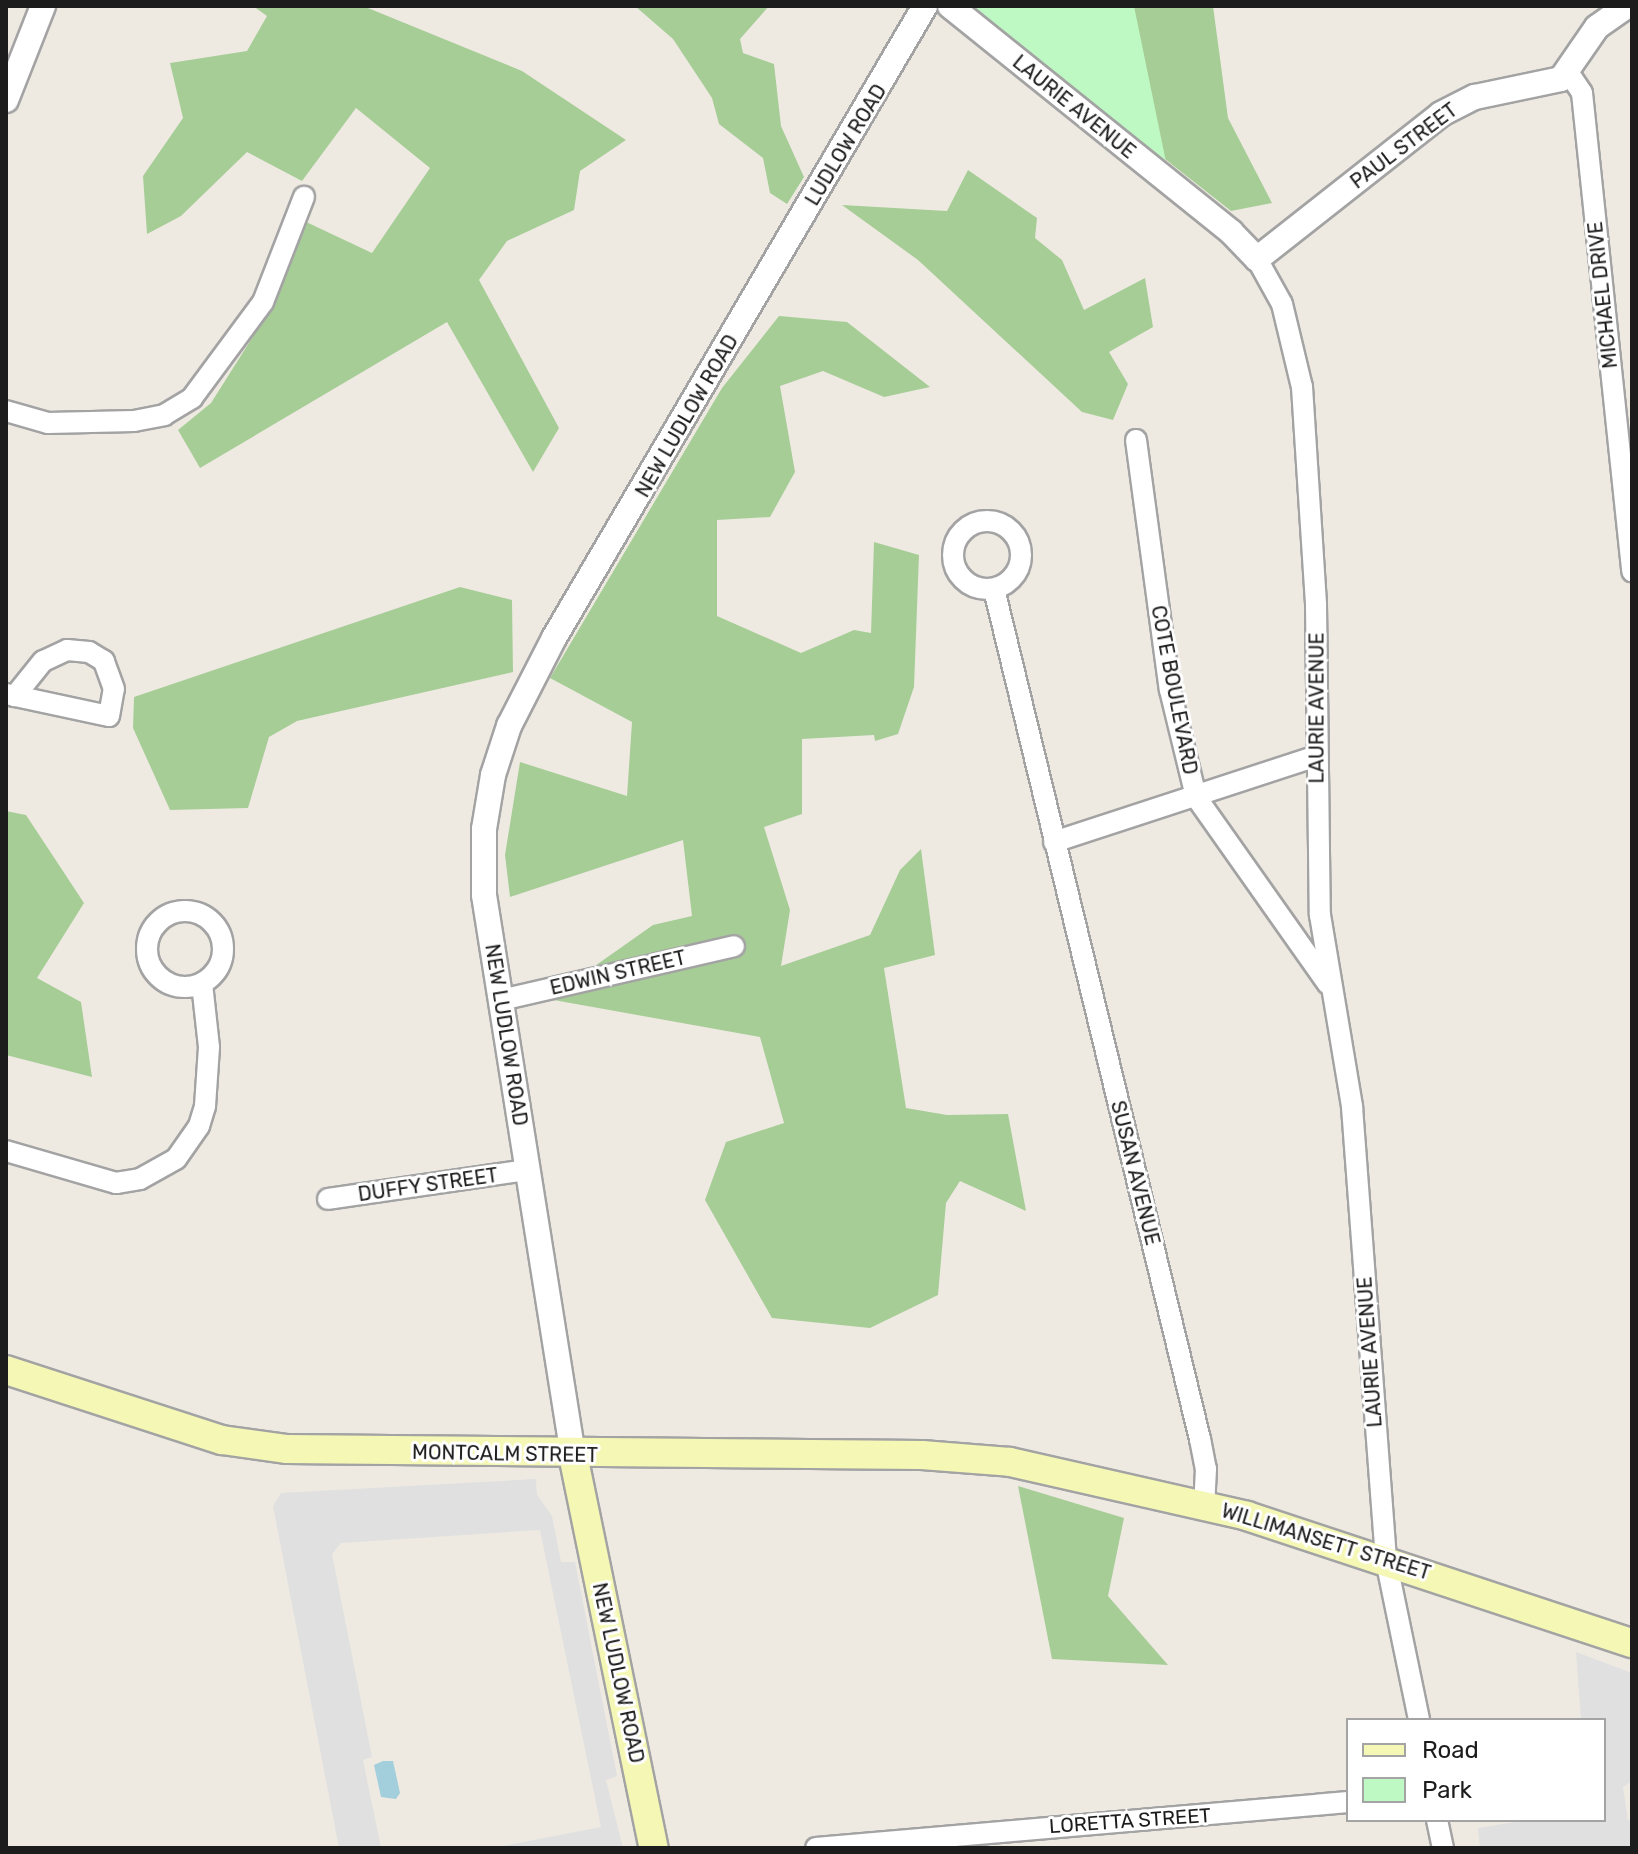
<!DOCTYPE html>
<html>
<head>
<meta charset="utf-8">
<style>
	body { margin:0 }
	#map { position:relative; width:1638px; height:1854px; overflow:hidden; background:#eeeae2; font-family:Rubik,sans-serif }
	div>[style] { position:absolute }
	.forest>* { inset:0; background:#a7cd97 }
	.park>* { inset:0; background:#bef8c3 }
	.parking>* { inset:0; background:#e0e0e0 }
	.water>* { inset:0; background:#a3cedb }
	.roads { filter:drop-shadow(2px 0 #a3a3a3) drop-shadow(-2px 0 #a3a3a3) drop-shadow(0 2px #a3a3a3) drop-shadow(0 -2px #a3a3a3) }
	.minor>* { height:20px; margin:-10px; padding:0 10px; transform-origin:10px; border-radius:10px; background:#fff }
	.minor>.ring { margin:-10px; padding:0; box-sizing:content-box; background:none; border:20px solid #fff; border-radius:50% }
	.tertiary>* { height:24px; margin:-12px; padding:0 12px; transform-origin:12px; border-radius:12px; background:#fff }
	.secondary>* { height:28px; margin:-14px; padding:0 14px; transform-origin:14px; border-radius:14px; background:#f5f8b5 }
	span { translate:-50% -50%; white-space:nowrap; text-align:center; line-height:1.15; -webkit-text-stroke:6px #fff; paint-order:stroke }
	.street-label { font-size:20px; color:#1c1c1c }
	.frame { position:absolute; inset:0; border:8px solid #1c1c1c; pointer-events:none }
	.legend { position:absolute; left:1346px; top:1718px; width:260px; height:104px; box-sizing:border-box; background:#fff; border:2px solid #a4a4a4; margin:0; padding:10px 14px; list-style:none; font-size:24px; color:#1c1c1c }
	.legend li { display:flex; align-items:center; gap:16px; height:40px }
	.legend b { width:40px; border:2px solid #a4a4a4 }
</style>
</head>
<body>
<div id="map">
	<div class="forest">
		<i style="clip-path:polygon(253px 6px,363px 6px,522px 71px,626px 140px,580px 171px,574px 210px,507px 241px,479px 280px,559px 428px,533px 472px,447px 322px,200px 468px,178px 430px,211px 403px,273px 305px,302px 220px,372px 253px,430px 168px,356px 108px,302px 181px,247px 152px,181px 216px,147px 234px,143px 176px,183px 118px,170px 63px,247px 51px,267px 16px)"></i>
		<i style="clip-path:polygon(635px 6px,769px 6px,740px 39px,743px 53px,774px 64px,781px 126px,804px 177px,787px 204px,770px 193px,763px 158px,719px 124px,712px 98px,673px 39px)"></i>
		<i style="clip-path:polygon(971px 6px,1213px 6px,1228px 118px,1272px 203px,1231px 211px)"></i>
		<i style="clip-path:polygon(968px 170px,1037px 218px,1035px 238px,1062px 260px,1084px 310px,1145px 278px,1153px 327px,1109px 352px,1128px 384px,1113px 420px,1082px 412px,918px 260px,842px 205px,947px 211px)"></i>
		<i style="clip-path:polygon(779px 316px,847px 322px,930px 387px,884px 397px,823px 371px,780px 386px,795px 472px,770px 517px,717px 520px,717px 616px,801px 653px,854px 630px,871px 633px,874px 542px,919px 555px,914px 687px,898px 734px,875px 741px,874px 735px,802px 739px,802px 814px,764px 827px,790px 910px,781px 966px,870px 935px,900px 870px,921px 849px,935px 955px,884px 968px,906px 1108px,947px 1115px,1008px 1114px,1026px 1211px,960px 1181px,946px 1203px,938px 1295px,870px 1328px,772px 1318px,705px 1200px,726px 1142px,784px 1123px,760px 1037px,548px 999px,653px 925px,692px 916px,683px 840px,510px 897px,505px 855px,520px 762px,627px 796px,632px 722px,550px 678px,722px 388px)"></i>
		<i style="clip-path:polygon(460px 587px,512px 600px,513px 672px,297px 721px,269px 737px,248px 808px,170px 810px,133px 728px,134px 697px)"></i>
		<i style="clip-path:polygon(6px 811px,26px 815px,84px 903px,37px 978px,81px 1002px,92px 1077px,6px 1055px)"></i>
		<i style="clip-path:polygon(1018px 1486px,1124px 1518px,1108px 1596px,1168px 1665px,1052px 1659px)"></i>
	</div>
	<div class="park">
		<i style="clip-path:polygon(971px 6px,1134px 6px,1166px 162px)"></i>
	</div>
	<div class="parking">
		<i style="clip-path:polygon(536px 1479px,537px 1495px,552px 1516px,561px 1562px,575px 1562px,617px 1776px,606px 1780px,623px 1848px,493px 1848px,601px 1827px,540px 1530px,341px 1543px,332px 1554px,372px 1757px,363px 1760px,381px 1848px,339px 1848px,273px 1506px,281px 1493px)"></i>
		<i style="clip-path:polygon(1576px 1652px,1632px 1673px,1632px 1781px,1623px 1787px,1628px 1820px,1632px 1820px,1632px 1848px,1480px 1848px,1478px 1828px,1527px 1820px,1604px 1820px,1604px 1720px,1581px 1720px)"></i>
	</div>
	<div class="water">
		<i style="clip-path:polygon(383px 1761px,393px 1761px,400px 1793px,396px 1799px,381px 1797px,374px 1765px)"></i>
	</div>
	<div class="roads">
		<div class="minor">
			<i style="left:1568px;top:72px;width:25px;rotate:56deg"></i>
			<i style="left:1582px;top:93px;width:481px;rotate:84deg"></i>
			<i style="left:1257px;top:259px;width:51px;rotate:60.9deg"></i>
			<i style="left:1282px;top:304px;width:85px;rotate:76.5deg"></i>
			<i style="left:1302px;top:387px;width:218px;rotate:86.3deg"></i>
			<i style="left:1316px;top:605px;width:310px;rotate:89.3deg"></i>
			<i style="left:1320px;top:915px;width:195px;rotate:80.5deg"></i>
			<i style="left:1352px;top:1107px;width:454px;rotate:85.7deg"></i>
			<i style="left:1386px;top:1560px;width:163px;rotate:78.3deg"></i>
			<i style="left:6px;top:411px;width:44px;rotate:15.9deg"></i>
			<i style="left:48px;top:423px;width:86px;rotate:-1.3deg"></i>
			<i style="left:134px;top:421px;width:31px;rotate:-11deg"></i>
			<i style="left:164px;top:415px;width:33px;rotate:-31deg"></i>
			<i style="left:192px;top:398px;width:119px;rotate:-53.5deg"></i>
			<i style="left:263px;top:302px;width:113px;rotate:-68.7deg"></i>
			<i style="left:1136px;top:440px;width:252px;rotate:82.3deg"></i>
			<i style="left:1170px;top:690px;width:110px;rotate:76.3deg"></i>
			<i style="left:1196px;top:797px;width:229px;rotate:54.8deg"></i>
			<i class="ring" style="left:953px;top:521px;width:48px;height:48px"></i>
			<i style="left:994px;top:589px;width:875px;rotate:76.38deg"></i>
			<i style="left:1200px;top:1439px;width:31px;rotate:79deg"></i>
			<i style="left:1206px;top:1469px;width:36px;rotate:93deg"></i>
			<i style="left:6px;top:694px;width:105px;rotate:12.1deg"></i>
			<i style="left:109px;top:716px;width:27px;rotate:-80deg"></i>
			<i style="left:114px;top:689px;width:30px;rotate:-110deg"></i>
			<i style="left:104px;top:661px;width:17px;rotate:-149deg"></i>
			<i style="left:89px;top:652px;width:22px;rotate:-175deg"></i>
			<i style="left:67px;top:650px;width:26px;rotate:155deg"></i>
			<i style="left:43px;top:661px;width:45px;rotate:128.7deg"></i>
			<i style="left:1054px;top:842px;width:277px;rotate:-18.1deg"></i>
			<i class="ring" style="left:147px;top:911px;width:56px;height:56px"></i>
			<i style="left:501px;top:1000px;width:239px;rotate:-13deg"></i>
			<i style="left:6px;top:1151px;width:115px;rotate:16.2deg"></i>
			<i style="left:116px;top:1183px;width:24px;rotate:-9deg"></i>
			<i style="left:140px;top:1179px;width:41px;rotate:-29.1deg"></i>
			<i style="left:176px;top:1159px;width:40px;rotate:-55.1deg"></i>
			<i style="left:199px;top:1126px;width:21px;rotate:-73deg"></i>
			<i style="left:205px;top:1106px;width:59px;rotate:-86.1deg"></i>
			<i style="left:209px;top:1047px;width:63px;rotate:-96.3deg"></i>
			<i style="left:328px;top:1199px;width:202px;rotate:-8.3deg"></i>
			<i style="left:1437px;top:1820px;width:29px;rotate:78deg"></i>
			<i style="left:816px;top:1848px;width:534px;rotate:-4.94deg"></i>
		</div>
		<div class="tertiary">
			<i style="left:950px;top:6px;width:361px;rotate:38.8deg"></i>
			<i style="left:1231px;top:232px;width:37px;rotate:46deg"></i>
			<i style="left:1257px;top:259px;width:234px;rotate:-38.2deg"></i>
			<i style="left:1441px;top:114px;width:38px;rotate:-27deg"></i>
			<i style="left:1475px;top:97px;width:88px;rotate:-11.8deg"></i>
			<i style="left:1561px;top:79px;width:63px;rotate:-55.3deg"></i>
			<i style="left:1597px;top:27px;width:37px;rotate:-35deg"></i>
			<i style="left:6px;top:100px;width:101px;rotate:-68.5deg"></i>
			<i style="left:573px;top:1455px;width:567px;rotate:-99.03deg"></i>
			<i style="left:484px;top:895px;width:66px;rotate:-90deg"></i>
			<i style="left:484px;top:829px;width:55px;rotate:-80.5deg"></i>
			<i style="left:493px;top:775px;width:52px;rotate:-71.9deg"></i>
			<i style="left:509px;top:726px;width:99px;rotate:-62.9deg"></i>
			<i style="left:554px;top:638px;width:733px;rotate:-59.59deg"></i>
		</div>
		<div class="secondary">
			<i style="left:6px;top:1370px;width:227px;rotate:18deg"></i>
			<i style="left:222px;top:1440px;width:66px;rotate:7.9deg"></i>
			<i style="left:287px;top:1449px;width:635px;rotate:0.54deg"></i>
			<i style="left:922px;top:1455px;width:88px;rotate:4.5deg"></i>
			<i style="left:1010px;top:1462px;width:243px;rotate:12.8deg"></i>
			<i style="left:1247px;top:1516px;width:405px;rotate:18.3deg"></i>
			<i style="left:573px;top:1455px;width:401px;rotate:78.4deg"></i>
		</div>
	</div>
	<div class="street-label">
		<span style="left:1074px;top:107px;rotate:39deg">LAURIE AVENUE</span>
		<span style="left:846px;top:145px;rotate:-59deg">LUDLOW ROAD</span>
		<span style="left:1404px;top:146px;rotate:-37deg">PAUL STREET</span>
		<span style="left:1603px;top:295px;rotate:-96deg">MICHAEL DRIVE</span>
		<span style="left:687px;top:416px;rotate:-60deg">NEW LUDLOW ROAD</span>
		<span style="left:1174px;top:690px;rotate:79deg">COTE BOULEVARD</span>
		<span style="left:1317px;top:708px;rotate:-90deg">LAURIE AVENUE</span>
		<span style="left:618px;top:973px;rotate:-13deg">EDWIN STREET</span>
		<span style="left:506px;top:1035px;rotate:81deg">NEW LUDLOW ROAD</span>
		<span style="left:1135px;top:1173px;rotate:76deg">SUSAN AVENUE</span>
		<span style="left:428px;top:1185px;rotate:-8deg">DUFFY STREET</span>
		<span style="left:1370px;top:1352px;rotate:-94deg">LAURIE AVENUE</span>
		<span style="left:505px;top:1454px;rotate:1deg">MONTCALM STREET</span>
		<span style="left:1326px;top:1542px;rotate:17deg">WILLIMANSETT STREET</span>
		<span style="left:618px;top:1673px;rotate:78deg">NEW LUDLOW ROAD</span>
		<span style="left:1130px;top:1821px;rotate:-4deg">LORETTA STREET</span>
	</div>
	<div class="frame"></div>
	<ul class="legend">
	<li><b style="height:10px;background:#f5f8b5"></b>Road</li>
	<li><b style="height:22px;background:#bef8c3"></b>Park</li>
	</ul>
</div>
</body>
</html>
